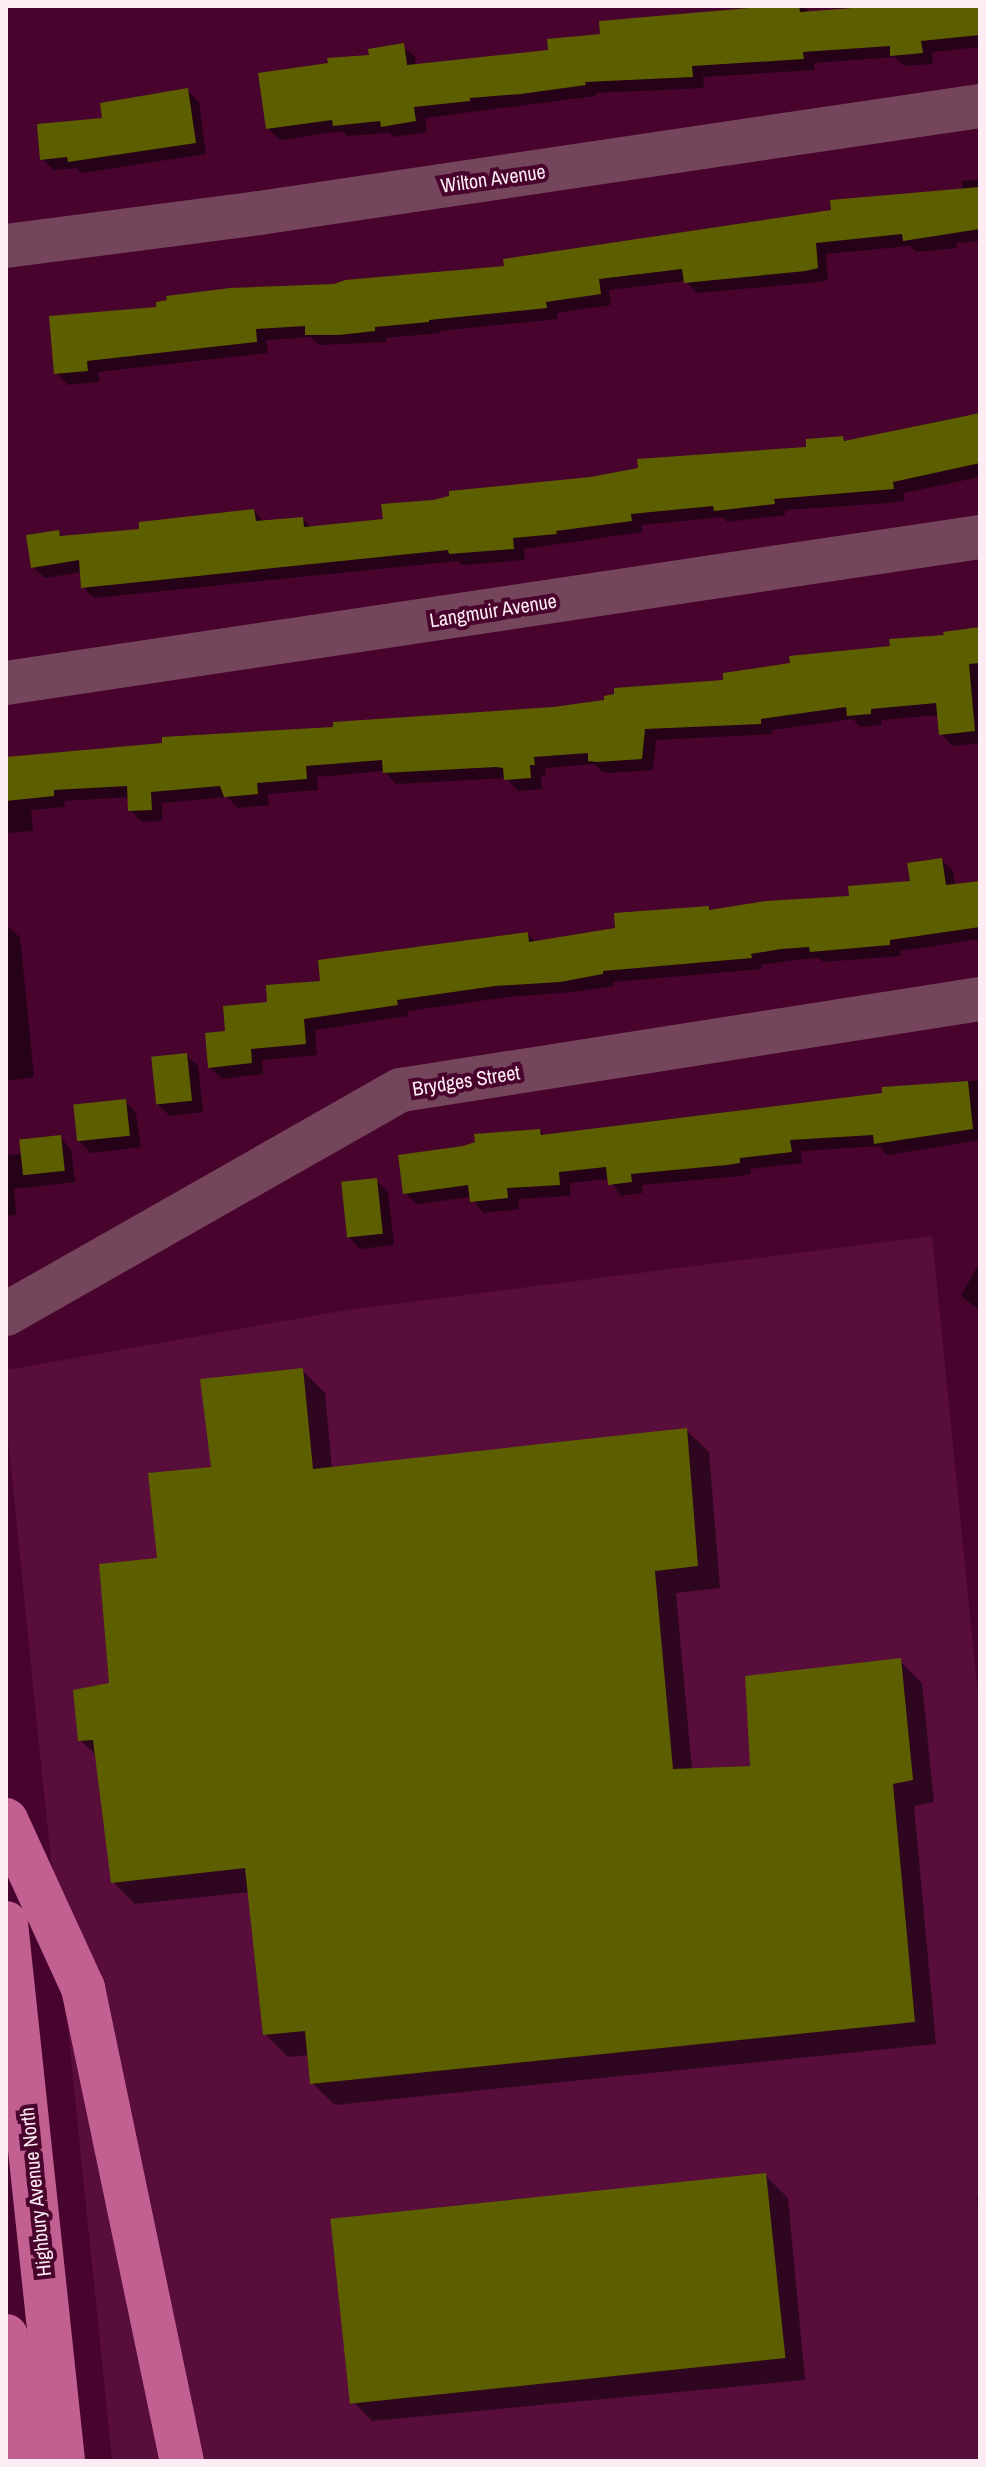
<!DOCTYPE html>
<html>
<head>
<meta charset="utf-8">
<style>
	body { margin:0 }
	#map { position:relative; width:986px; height:2467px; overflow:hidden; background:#48042d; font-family:"Archivo Narrow",sans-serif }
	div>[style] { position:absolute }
	.built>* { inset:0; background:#580d3b }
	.shadow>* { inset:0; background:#0007 }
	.building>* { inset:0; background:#5c5e00; transform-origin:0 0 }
	.minor>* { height:44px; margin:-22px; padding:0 22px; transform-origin:22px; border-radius:22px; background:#75455c }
	.major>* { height:44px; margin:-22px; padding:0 22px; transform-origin:22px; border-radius:22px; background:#c26091 }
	span { translate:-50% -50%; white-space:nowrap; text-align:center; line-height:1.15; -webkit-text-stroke:8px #48042d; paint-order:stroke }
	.street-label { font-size:20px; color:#fdecf3 }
	.frame { position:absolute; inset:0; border:8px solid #fdecf3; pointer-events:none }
</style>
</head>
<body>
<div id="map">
	<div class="built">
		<i style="clip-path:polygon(932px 1236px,980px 1716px,980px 2461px,112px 2461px,6px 1419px,6px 1370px,346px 1310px)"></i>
	</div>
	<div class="shadow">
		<i style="clip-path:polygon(767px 6px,803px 6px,810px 13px,888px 6px,980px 6px,980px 47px,932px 52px,933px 64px,904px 66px,895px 57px,814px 63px,814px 70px,703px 77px,704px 88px,596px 93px,596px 96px,425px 118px,427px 132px,394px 137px,389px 133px,347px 136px,342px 131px,280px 140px,268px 129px,372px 57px,403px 46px,415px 57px,416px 66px,550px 52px,602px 36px)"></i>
		<i style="clip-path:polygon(187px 90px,199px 102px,206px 154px,81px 173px,77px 168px,54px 170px,42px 159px,104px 120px)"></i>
		<i style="clip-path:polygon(980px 179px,980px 241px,956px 243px,957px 248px,916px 252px,910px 246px,826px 254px,828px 280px,819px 282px,697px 293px,685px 281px,609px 290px,611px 305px,557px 313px,558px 319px,439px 331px,440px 333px,386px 338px,386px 342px,319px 345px,311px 337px,266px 340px,268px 353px,98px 372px,99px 382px,68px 385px,56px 373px,158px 309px,506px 267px,963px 191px,962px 181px)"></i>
		<i style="clip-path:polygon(980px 413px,980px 477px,903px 493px,905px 501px,890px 503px,785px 510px,785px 515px,727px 522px,723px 517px,642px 525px,642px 532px,524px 549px,525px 560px,462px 565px,458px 561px,94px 598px,83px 587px,82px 572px,45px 578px,33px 567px,58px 532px,64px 537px,141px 531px,254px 511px,264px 522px,303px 519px,312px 528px,385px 521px,433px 502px,809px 448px,843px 438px,847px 443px,917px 431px,916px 426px)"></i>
		<i style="clip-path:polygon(980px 629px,980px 743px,952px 746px,941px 734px,939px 715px,881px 720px,882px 725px,860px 727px,853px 719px,772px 730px,772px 734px,656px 740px,653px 770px,610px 773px,602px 772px,594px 764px,545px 768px,546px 776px,541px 776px,542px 789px,518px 791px,506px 778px,396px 784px,384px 771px,317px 777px,318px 790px,268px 794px,269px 805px,238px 808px,227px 797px,162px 803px,162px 821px,142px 822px,130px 810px,130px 797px,64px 801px,65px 807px,31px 810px,33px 831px,6px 833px,6px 758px,554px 709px,725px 682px)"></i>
		<i style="clip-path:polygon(942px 860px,953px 871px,955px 886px,980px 883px,980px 939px,900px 951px,901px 956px,823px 962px,819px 958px,794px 960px,761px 965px,762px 969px,613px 982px,614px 986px,573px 992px,508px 997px,408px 1011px,408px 1016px,315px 1030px,317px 1055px,262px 1060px,263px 1074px,222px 1079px,210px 1067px,227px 1032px,269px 1004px,322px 983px,528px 934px,537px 943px,617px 930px,708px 908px,712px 911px,851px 898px,912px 882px)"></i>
		<i style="clip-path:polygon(6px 925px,20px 937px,34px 1077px,6px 1081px)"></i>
		<i style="clip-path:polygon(186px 1055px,198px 1066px,203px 1112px,170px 1116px,158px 1105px)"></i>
		<i style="clip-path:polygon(980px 1080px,980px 1140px,887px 1155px,879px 1146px,801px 1151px,802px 1163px,750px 1169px,751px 1174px,740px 1176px,642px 1185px,643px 1193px,621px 1196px,609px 1179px,570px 1183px,570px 1196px,518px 1199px,519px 1209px,483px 1213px,471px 1197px,417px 1204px,405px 1193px,464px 1148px,540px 1131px,546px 1137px,646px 1126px,645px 1122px,884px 1095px,884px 1089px)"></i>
		<i style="clip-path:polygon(125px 1101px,136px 1113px,141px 1147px,91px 1153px,79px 1141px)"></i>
		<i style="clip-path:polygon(60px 1137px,71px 1149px,75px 1182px,14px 1189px,16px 1215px,6px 1216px,6px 1155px,23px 1154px)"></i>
		<i style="clip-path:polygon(376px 1180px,388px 1192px,394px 1245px,360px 1249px,349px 1237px)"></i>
		<i style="clip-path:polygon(980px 1261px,980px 1311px,961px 1296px)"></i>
		<i style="clip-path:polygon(302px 1370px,325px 1393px,332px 1469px,686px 1430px,709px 1452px,720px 1588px,676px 1593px,692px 1770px,752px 1767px,900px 1661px,922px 1683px,934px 1802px,914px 1806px,936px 2044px,335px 2105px,312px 2083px,309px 2055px,288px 2057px,265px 2034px,250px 1892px,135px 1904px,113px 1882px,98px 1757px,80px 1740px,111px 1685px,160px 1560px,213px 1469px)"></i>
		<i style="clip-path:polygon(765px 2175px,788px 2198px,805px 2380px,372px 2421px,350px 2398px)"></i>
		<i style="clip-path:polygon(980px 2196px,980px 2235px,977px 2197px)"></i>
	</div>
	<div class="building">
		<i style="clip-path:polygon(773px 6px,799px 6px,800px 12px,879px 6px,980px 6px,980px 35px,921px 41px,923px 53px,890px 56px,890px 46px,803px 52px,804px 59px,692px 66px,693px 77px,585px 82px,586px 85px,521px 94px,470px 98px,470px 101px,414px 107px,416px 121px,381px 127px,380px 121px,333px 126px,332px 120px,266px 129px,258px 73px,328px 63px,327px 58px,369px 55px,368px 49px,404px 43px,407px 65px,548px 50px,547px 39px,600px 34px,599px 21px)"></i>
		<i style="clip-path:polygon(188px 88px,196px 143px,68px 162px,67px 157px,40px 160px,37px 124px,102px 118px,100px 103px)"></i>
		<i style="clip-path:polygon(980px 187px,980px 229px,903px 241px,902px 234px,816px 243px,818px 268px,806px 271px,684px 283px,682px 269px,599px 279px,601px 294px,546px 302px,547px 308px,429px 320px,429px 322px,375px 327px,375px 331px,339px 335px,305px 335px,305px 326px,256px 329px,257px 342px,87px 361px,88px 371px,54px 374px,49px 316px,156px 307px,156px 302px,167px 300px,166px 296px,230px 288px,334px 284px,345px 280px,504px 266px,503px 259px,831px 210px,830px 200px)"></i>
		<i style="clip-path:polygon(980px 413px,980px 463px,893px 482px,894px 489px,774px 499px,775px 504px,714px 511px,713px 506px,631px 514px,632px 521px,556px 531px,557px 534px,513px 538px,514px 549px,449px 554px,448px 550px,81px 588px,79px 560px,31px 568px,26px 535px,59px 530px,60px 536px,139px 529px,139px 522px,254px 509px,256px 521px,303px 517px,304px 527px,383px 519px,381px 504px,433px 500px,449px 496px,449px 491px,590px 477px,638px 468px,637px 459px,806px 447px,806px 439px,843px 436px,844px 441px)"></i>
		<i style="clip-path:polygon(980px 627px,980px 663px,969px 664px,975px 731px,939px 735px,936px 703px,871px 709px,871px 714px,847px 716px,846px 707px,761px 719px,761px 724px,645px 729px,642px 759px,597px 762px,588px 761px,588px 753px,534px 757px,535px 765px,530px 765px,531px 778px,504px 780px,503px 768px,496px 767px,383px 773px,382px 760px,306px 766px,307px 779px,257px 783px,258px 794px,224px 797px,220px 786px,151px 792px,152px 810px,128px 811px,127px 786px,54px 790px,54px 796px,6px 801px,6px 757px,162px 743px,162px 737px,333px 727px,333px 722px,553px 707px,604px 700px,604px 696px,614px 694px,614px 688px,723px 680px,723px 673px,790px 663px,789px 656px,890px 646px,889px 639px,944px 635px,943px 632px)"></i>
		<i style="clip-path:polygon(942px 858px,946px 885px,980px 881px,980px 927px,890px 940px,890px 945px,810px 952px,809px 947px,781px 949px,751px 954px,752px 958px,603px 971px,603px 974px,560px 982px,495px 986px,397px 1000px,398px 1005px,304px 1019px,306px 1044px,251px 1049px,252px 1063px,208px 1068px,205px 1033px,225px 1031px,223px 1006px,267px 1002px,266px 985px,320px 981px,318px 960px,528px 932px,529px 942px,615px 928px,614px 913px,709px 906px,709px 910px,765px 901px,849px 896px,848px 886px,910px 881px,907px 863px)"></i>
		<i style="left:187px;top:1053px;width:48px;height:36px;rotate:84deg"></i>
		<i style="clip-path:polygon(968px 1081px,973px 1129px,874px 1144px,873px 1135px,790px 1140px,792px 1152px,740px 1158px,740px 1163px,727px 1165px,631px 1174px,632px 1182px,608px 1185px,606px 1167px,559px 1172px,560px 1185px,507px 1188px,508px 1198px,470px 1202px,468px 1185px,403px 1194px,398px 1155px,463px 1146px,475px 1142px,474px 1134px,540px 1129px,541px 1135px,882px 1093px,882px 1087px)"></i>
		<i style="left:126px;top:1099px;width:37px;height:53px;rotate:84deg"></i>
		<i style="left:61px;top:1135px;width:36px;height:42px;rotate:84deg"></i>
		<i style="left:377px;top:1178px;width:56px;height:36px;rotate:84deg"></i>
		<i style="clip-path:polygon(303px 1368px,313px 1469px,687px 1428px,698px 1566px,655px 1571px,673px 1769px,750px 1766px,745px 1676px,901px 1658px,913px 1780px,893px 1784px,915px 2022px,310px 2084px,305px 2031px,263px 2035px,245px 1868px,111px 1883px,93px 1740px,78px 1741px,73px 1690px,109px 1683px,99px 1564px,157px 1558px,148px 1473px,211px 1467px,200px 1379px)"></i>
		<i style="left:766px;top:2173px;width:186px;height:438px;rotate:84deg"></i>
	</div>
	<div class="minor">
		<i style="left:6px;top:246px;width:255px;rotate:-7.4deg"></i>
		<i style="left:259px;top:213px;width:729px;rotate:-8.44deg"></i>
		<i style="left:6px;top:683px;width:985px;rotate:-8.53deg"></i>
		<i style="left:6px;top:1314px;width:454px;rotate:-29.6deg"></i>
		<i style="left:401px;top:1090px;width:586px;rotate:-8.93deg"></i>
	</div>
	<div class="major">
		<i style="left:6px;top:1820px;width:185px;rotate:65.4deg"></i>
		<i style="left:83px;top:1988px;width:483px;rotate:78.2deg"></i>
		<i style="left:6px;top:1923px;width:541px;rotate:83.95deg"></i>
		<i style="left:6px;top:2336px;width:126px;rotate:83.6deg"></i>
	</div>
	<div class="street-label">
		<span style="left:493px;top:178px;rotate:-8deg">Wilton Avenue</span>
		<span style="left:493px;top:610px;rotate:-9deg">Langmuir Avenue</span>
		<span style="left:466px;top:1080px;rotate:-9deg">Brydges Street</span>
		<span style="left:35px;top:2192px;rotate:-96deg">Highbury Avenue North</span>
	</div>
	<div class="frame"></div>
</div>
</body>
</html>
